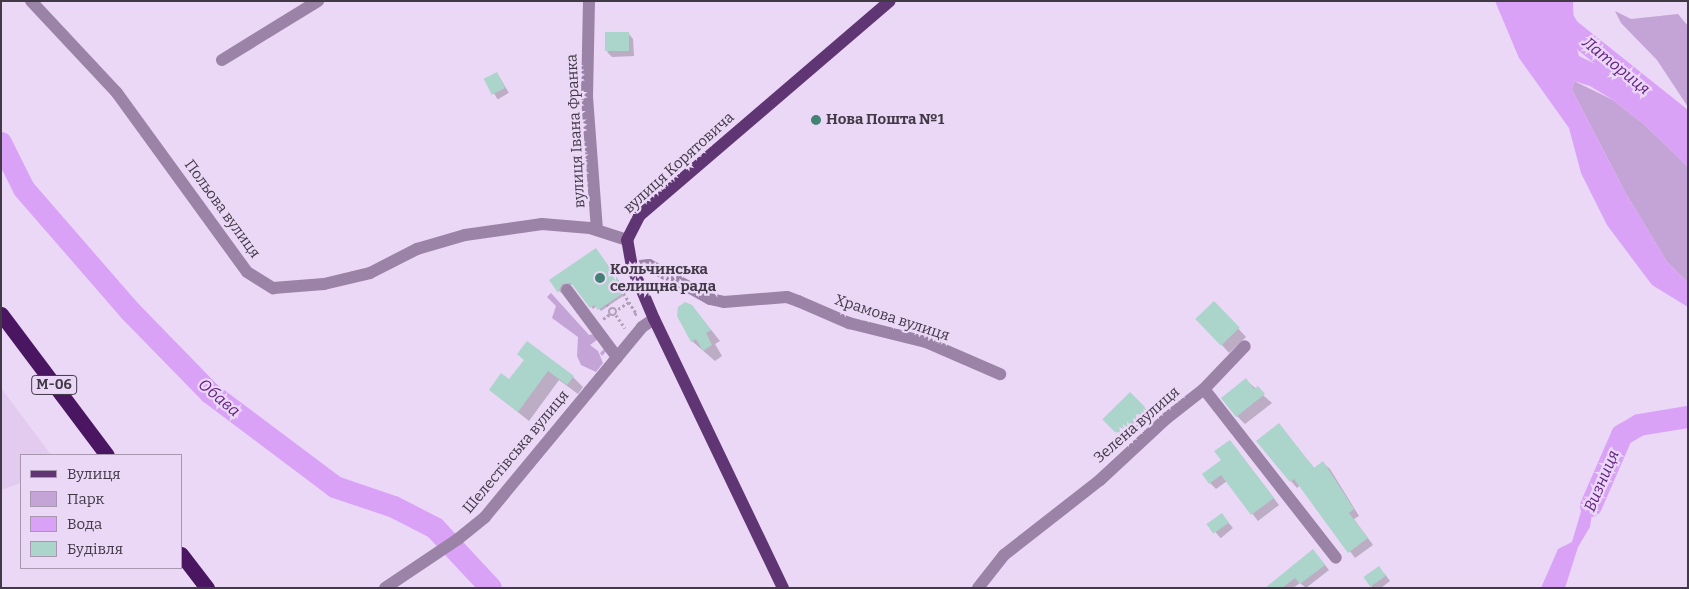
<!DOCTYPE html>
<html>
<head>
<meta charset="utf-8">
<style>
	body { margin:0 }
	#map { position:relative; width:1689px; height:589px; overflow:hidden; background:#ebd7f6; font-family:Bitter,serif }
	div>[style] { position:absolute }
	.built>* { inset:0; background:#e3cbf0 }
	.green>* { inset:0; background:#c4a4d6 }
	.water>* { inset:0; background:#daa2f7 }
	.shadow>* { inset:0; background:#0003; transform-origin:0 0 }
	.river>* { height:22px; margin:-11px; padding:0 11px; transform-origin:11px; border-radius:11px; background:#daa2f7 }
	.building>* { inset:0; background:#abd5cb; transform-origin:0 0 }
	.path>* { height:2.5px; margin-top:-1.25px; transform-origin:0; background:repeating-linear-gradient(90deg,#b0a0b9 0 2.5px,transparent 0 5px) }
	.path>.ring { margin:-1.25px; padding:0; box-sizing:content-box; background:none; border:2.5px solid #b0a0b9; border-radius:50% }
	.minor>* { height:12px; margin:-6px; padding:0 6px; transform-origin:6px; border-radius:6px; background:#9a83a7 }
	.major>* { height:12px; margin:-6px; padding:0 6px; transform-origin:6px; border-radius:6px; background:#603574 }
	.highway>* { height:15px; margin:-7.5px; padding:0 7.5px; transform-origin:7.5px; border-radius:7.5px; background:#4a1661 }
	.dots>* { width:14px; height:14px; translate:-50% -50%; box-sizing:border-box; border:2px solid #ebd7f6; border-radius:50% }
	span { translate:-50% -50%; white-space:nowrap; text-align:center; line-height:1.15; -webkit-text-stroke:4.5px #ebd7f6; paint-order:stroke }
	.shield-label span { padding:1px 4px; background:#ebd7f6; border:1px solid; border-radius:4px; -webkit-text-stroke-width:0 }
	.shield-label { font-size:14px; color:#413945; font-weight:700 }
	.poi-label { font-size:15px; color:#413945; font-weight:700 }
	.left { translate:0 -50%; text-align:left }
	.street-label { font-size:15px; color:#413945 }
	.water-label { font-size:16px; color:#642082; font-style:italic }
	.frame { position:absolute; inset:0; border:2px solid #413945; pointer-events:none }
	.legend { position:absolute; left:20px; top:454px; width:162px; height:115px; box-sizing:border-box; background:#ebd7f6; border:1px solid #a798af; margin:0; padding:6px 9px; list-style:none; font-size:15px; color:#413945 }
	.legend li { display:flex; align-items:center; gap:10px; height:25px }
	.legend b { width:25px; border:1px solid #a798af }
</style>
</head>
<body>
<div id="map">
	<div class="built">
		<i style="clip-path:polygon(1px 388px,51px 455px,21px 455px,21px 483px,1px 490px)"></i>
	</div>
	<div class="green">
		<i style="clip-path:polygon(1615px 11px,1631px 19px,1678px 14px,1688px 26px,1688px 107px,1657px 60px,1621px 23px)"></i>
		<i style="clip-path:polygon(1574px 81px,1613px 100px,1645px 125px,1688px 167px,1688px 283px,1667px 262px,1625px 192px,1572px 90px)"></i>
		<i style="clip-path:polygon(551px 293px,589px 335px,594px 334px,609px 348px,602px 356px,600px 353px,606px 347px,598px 339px,590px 345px,598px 351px,603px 363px,596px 372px,581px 365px,577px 356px,578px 337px,552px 318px,556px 306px,547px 297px)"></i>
	</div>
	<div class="water">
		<i style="clip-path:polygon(1495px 1px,1573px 1px,1574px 39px,1579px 56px,1653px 92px,1688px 114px,1688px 167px,1645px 125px,1613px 100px,1590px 86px,1574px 81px,1572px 90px,1625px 192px,1667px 262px,1688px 283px,1688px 307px,1652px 285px,1607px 225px,1581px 173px,1569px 128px,1519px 58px)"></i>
		<i style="clip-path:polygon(1611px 473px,1604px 499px,1592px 513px,1590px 527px,1578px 547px,1565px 588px,1541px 588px,1558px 549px,1572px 542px,1587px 491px)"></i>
	</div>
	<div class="shadow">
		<i style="clip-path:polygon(628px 33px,633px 39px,634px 56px,612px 57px,607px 52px)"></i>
		<i style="left:497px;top:73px;width:23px;height:13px;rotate:59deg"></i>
		<i style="clip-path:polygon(596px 249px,625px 289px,620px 292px,623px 296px,601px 311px,597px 306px,593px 309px,574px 284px,564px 286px,561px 293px,551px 280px)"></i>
		<i style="clip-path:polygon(692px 306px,720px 341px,715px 344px,722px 356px,715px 361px,692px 341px,678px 316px)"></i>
		<i style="clip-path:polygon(1222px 311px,1246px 337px,1229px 353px,1222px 345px)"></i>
		<i style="clip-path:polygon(525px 361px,573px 377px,583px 387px,578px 394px,559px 380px,529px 421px,490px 390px,510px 381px)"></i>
		<i style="clip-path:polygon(1246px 380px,1272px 403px,1245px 424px,1237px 416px)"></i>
		<i style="left:1130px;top:393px;width:33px;height:37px;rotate:46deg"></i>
		<i style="clip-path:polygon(1279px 425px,1315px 469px,1323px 463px,1330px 469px,1359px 516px,1354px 519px,1373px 545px,1355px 558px,1300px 485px,1297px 488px,1291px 481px)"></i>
		<i style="clip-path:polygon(1230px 441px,1279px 505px,1258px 521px,1227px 481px,1216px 489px,1210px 483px)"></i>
		<i style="left:1222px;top:515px;width:17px;height:16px;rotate:50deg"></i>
		<i style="clip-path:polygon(1318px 556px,1329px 570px,1306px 588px,1300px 583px,1293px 588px,1267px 588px)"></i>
		<i style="clip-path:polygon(1384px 573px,1390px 581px,1381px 588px,1373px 588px,1365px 578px)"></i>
	</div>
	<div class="river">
		<i style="left:1552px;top:1px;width:33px;rotate:59deg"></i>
		<i style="left:1569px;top:29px;width:152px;rotate:38.6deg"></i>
		<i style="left:1px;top:143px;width:51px;rotate:63.4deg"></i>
		<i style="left:24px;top:189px;width:163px;rotate:49deg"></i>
		<i style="left:131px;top:312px;width:113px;rotate:45.7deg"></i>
		<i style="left:210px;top:393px;width:156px;rotate:36.9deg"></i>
		<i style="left:335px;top:487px;width:62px;rotate:18.7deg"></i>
		<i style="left:394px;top:507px;width:46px;rotate:27.1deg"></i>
		<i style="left:435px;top:528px;width:82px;rotate:47deg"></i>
		<i style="left:1591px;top:506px;width:77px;rotate:-66.4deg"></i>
		<i style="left:1622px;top:435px;width:20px;rotate:-30deg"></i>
		<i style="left:1639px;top:425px;width:50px;rotate:-9.3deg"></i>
	</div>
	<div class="building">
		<i style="left:629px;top:32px;width:19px;height:24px;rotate:90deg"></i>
		<i style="left:497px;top:72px;width:18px;height:15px;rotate:63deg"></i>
		<i style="clip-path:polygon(596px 248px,623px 287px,619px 290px,622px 294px,598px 310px,594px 305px,590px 308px,571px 283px,562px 284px,558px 293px,549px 280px)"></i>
		<i style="left:1214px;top:301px;width:37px;height:26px;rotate:46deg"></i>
		<i style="clip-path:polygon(685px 302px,692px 305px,711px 330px,706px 333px,712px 345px,703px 351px,696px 339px,691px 342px,677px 316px,678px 307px)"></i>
		<i style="clip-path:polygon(527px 341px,574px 376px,567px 385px,548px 371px,518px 412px,489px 390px,501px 373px,509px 379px,524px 360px,517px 354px)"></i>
		<i style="clip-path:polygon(1246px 378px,1254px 389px,1258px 386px,1265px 394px,1236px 417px,1221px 398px)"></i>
		<i style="left:1130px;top:392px;width:23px;height:39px;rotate:45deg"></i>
		<i style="clip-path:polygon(1279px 423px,1314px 468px,1323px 461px,1354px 509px,1349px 513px,1368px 538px,1348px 553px,1294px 479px,1290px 482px,1256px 441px)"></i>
		<i style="clip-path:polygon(1230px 440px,1274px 498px,1251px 515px,1221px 475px,1209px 484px,1202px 474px,1221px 460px,1214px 451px)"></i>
		<i style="left:1222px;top:513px;width:12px;height:19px;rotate:55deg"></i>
		<i style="clip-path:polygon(1313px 549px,1325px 565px,1300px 584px,1295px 578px,1282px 588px,1265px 588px)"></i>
		<i style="left:1379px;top:566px;width:12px;height:19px;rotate:55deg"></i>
	</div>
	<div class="path">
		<i style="left:621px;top:289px;width:28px;rotate:58deg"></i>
		<i style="left:636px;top:313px;width:4px;rotate:104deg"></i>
		<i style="left:607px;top:304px;width:6px;rotate:51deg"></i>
		<i class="ring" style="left:609px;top:308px;width:5.5px;height:5.5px"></i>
		<i style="left:618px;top:309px;width:13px;rotate:-32deg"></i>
		<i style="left:616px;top:315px;width:16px;rotate:55deg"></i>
		<i style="left:603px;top:319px;width:9px;rotate:-36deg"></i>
	</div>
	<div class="minor">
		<i style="left:31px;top:1px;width:126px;rotate:46.9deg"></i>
		<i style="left:117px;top:93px;width:221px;rotate:54deg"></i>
		<i style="left:247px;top:272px;width:31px;rotate:32deg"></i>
		<i style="left:273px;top:288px;width:51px;rotate:-4.5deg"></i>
		<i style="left:324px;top:284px;width:47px;rotate:-13.4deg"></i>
		<i style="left:370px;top:273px;width:53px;rotate:-27.1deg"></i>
		<i style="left:417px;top:249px;width:50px;rotate:-16.3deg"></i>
		<i style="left:465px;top:235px;width:78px;rotate:-8.1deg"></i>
		<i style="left:542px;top:224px;width:48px;rotate:4.8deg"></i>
		<i style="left:590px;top:228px;width:39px;rotate:18deg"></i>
		<i style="left:589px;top:1px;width:96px;rotate:91.2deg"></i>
		<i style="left:587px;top:97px;width:133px;rotate:85.7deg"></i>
		<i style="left:222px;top:60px;width:113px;rotate:-31.6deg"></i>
		<i style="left:632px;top:267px;width:17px;rotate:-7deg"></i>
		<i style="left:649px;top:265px;width:70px;rotate:29.1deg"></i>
		<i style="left:710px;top:299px;width:14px;rotate:12deg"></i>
		<i style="left:724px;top:302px;width:63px;rotate:-4.5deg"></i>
		<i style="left:787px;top:297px;width:12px;rotate:20deg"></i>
		<i style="left:798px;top:301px;width:56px;rotate:23.3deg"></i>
		<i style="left:849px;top:323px;width:79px;rotate:13.9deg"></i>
		<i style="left:926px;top:342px;width:81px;rotate:23.4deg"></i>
		<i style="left:567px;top:290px;width:84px;rotate:53.3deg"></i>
		<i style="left:1204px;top:389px;width:59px;rotate:-46.4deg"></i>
		<i style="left:385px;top:588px;width:88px;rotate:-33.9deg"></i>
		<i style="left:458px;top:539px;width:35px;rotate:-39deg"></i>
		<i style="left:485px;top:517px;width:246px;rotate:-50.4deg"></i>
		<i style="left:642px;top:327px;width:14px;rotate:-34deg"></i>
		<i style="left:978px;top:588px;width:42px;rotate:-51.8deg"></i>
		<i style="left:1004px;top:555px;width:122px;rotate:-38deg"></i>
		<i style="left:1100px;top:480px;width:91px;rotate:-42.8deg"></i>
		<i style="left:1167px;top:418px;width:47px;rotate:-38.1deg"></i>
		<i style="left:1204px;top:389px;width:214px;rotate:52deg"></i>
	</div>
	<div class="major">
		<i style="left:783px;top:588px;width:298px;rotate:-115.6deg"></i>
		<i style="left:654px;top:319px;width:56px;rotate:-112.9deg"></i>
		<i style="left:632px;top:267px;width:27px;rotate:-100deg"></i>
		<i style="left:627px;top:240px;width:27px;rotate:-63deg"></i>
		<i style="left:639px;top:216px;width:330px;rotate:-40.6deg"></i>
	</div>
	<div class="highway">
		<i style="left:1px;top:314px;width:176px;rotate:53.1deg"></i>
		<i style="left:181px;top:554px;width:43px;rotate:52.6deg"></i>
	</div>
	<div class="dots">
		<i style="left:816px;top:120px;background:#408375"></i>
		<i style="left:600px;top:278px;background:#408375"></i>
	</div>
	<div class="shield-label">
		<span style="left:54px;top:385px">М-06</span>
	</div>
	<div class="poi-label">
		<span class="left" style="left:826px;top:120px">Нова Пошта №1</span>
		<span class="left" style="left:610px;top:278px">Кольчинська<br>селищна рада</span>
	</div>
	<div class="street-label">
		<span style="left:576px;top:131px;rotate:-93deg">вулиця Івана Франка</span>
		<span style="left:679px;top:163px;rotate:-42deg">вулиця Корятовича</span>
		<span style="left:222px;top:209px;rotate:54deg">Польова вулиця</span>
		<span style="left:892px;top:318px;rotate:18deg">Храмова вулиця</span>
		<span style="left:1137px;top:425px;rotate:-41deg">Зелена вулиця</span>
		<span style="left:516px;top:452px;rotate:-50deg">Шелестівська вулиця</span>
	</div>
	<div class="water-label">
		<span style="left:1616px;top:66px;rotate:39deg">Латориця</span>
		<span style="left:219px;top:398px;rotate:40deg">Обава</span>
		<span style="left:1602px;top:481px;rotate:-67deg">Визниця</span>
	</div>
	<div class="frame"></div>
	<ul class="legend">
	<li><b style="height:6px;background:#603574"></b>Вулиця</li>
	<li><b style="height:14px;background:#c4a4d6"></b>Парк</li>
	<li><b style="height:14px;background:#daa2f7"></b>Вода</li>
	<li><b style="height:14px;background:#abd5cb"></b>Будівля</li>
	</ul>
</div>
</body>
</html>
